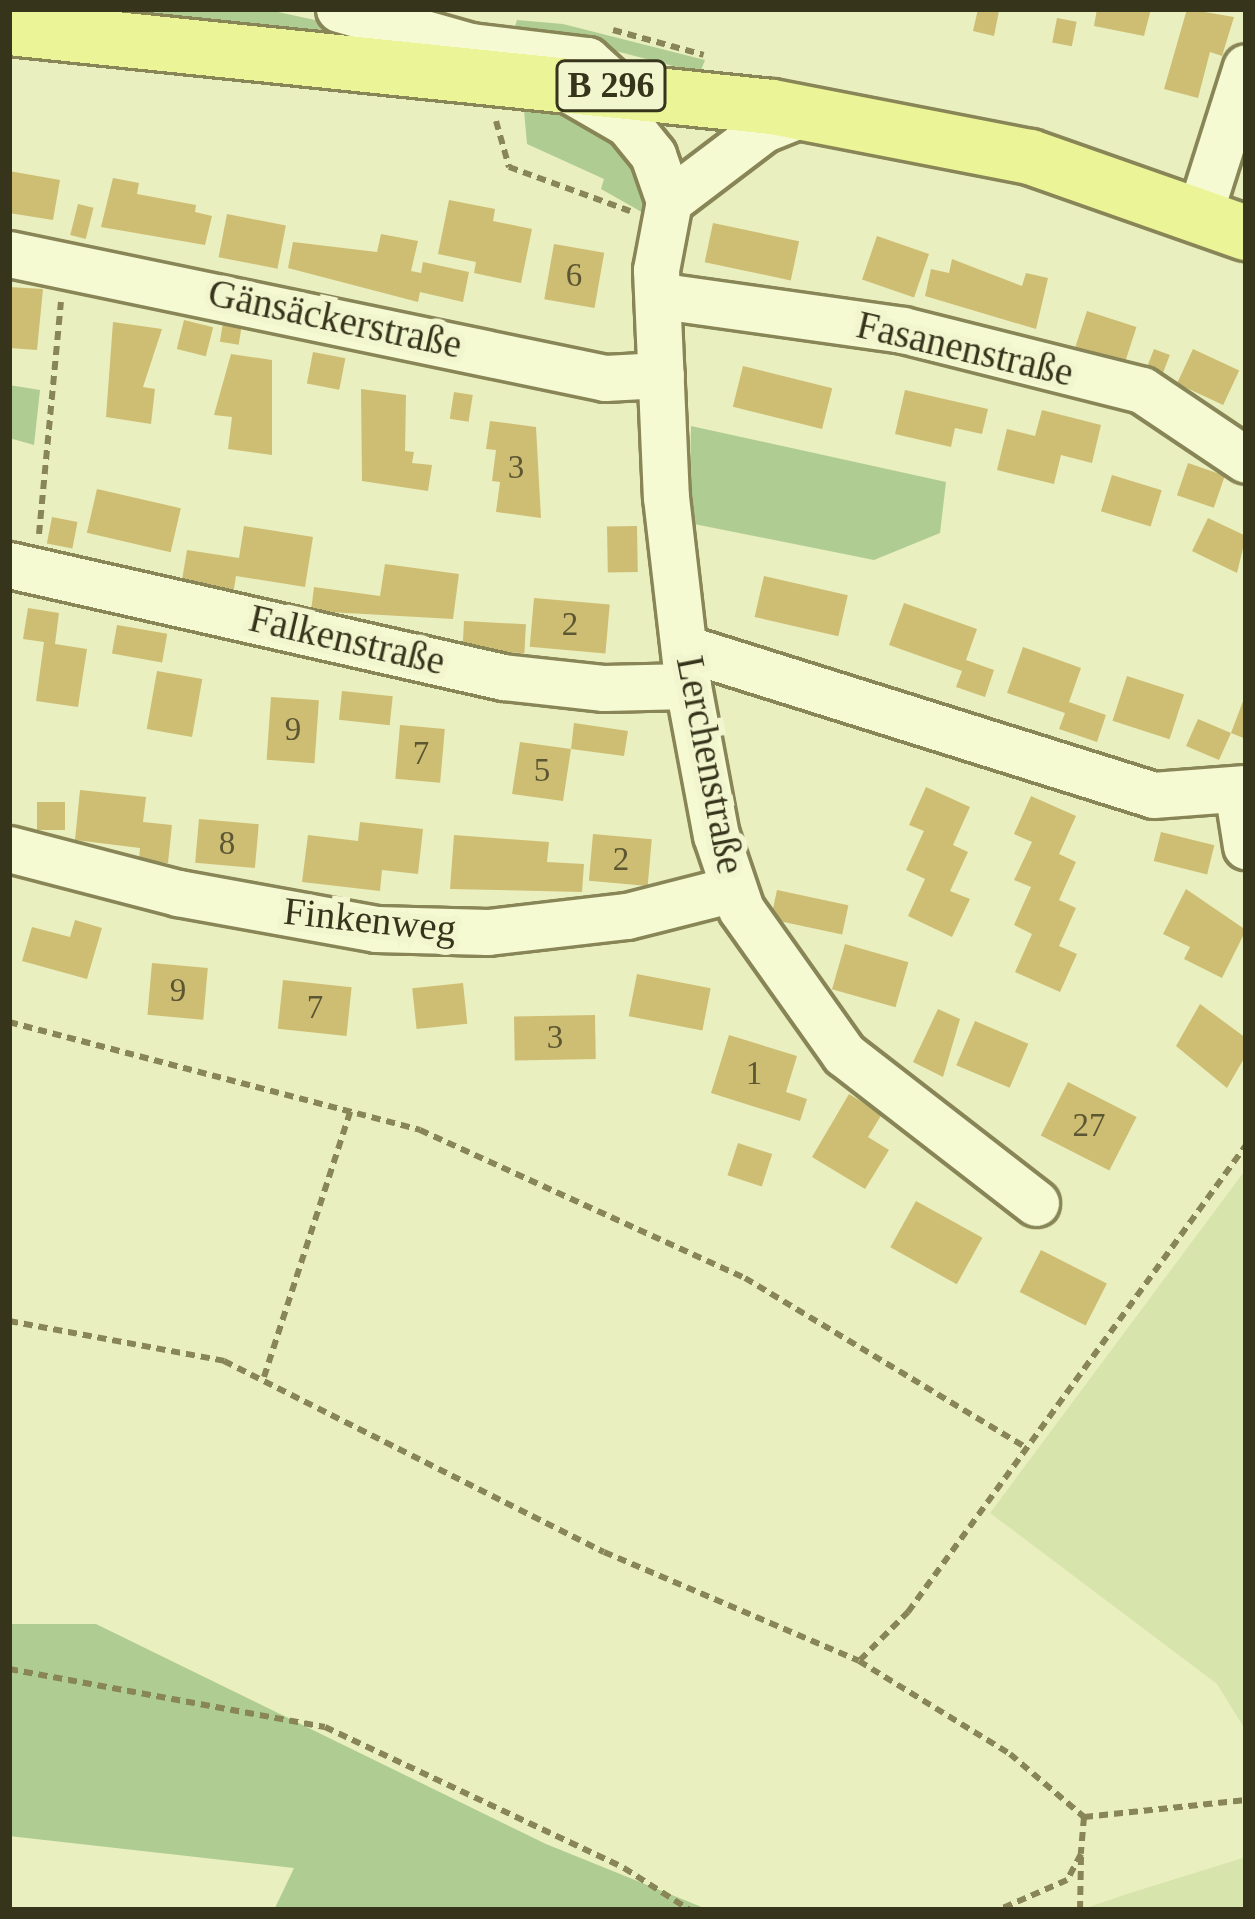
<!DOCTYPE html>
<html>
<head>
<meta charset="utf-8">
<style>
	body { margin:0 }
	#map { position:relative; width:1255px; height:1919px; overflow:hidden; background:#eaefbf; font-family:"Times New Roman",serif }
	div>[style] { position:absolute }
	.farmland>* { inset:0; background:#d7e5ad }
	.green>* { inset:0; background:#afcd93 }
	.building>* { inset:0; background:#cebe74; transform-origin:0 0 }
	.path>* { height:6px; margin-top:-3px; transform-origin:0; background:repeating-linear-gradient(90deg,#888557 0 9px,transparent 0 15px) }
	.roads { filter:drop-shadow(3px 0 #888557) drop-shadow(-3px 0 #888557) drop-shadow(0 3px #888557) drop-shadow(0 -3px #888557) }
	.minor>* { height:45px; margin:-22.5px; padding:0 22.5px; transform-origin:22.5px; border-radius:22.5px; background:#f6fad3 }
	.major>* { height:54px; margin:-27px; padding:0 27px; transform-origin:27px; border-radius:27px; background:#ebf496 }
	span { translate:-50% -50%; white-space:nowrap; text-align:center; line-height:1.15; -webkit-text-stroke:12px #f2f6cf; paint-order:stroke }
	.number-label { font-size:33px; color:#5d5632 }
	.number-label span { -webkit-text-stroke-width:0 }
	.shield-label span { padding:3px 9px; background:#f2f6cf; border:3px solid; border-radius:9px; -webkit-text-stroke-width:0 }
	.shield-label { font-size:36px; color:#37341c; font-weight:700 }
	.street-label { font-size:39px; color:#37341c }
	.frame { position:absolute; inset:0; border:12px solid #37341c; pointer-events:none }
</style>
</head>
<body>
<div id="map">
	<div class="farmland">
		<i style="clip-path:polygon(1246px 1169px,1246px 1731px,1217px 1684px,990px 1513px)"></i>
		<i style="clip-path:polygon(1246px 1857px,1246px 1910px,1080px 1910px,1130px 1893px)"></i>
	</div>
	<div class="green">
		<i style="clip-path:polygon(57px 9px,264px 9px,352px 28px,349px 40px)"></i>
		<i style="clip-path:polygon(517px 20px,563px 24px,705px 60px,700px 73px,589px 44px,511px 38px)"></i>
		<i style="clip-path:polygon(523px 99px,621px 134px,649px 179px,647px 215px,601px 189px,604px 179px,527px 144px)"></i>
		<i style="clip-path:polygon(9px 385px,40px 390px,34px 445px,9px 438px)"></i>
		<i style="clip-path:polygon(691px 426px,946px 482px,940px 533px,874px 560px,689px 523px)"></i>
		<i style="clip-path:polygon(9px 1624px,96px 1624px,546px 1844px,709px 1910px,274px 1910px,294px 1868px,9px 1836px)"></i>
	</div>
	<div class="building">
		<i style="clip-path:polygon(978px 9px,999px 11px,994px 36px,973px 31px)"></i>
		<i style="clip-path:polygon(1097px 9px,1151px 9px,1144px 36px,1094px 26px)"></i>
		<i style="clip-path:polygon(1187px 9px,1234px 17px,1222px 56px,1210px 52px,1198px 98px,1164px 89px)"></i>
		<i style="left:1057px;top:18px;width:20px;height:25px;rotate:11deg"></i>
		<i style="clip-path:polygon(9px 171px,60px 180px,53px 220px,9px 213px)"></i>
		<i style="clip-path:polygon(113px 178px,139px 183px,137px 194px,196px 205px,195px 212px,212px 216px,205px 245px,101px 227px)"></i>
		<i style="clip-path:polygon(449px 200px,495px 209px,493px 221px,532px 229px,521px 283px,474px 273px,476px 262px,438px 254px)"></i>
		<i style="left:78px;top:204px;width:16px;height:32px;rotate:14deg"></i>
		<i style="left:227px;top:214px;width:60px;height:44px;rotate:11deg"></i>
		<i style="left:713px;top:223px;width:88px;height:40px;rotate:12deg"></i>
		<i style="clip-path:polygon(381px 234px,418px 241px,411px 271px,421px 273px,423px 262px,469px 272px,463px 302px,420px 292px,418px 302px,288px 268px,293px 242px,377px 252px)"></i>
		<i style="left:877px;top:236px;width:55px;height:46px;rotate:19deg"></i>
		<i style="left:554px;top:244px;width:51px;height:56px;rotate:10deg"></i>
		<i style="clip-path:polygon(952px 259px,1022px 286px,1026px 273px,1048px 278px,1036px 329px,925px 296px,931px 269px,949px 273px)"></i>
		<i style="clip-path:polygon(9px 287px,43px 289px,37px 350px,9px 348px)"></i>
		<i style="left:1087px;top:311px;width:52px;height:42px;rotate:18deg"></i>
		<i style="left:224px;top:316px;width:19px;height:26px;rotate:9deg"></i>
		<i style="left:184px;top:320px;width:30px;height:30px;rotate:14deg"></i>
		<i style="clip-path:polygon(113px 322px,162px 329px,143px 387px,155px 389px,151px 424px,106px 417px)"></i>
		<i style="left:1154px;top:349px;width:17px;height:27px;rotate:21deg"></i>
		<i style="left:1193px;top:349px;width:51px;height:38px;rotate:25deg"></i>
		<i style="left:313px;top:352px;width:33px;height:32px;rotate:11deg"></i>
		<i style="clip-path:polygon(231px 354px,272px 360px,272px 455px,228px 449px,232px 417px,214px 415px)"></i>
		<i style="left:743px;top:366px;width:92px;height:42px;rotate:14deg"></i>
		<i style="clip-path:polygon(361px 389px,406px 395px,405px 451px,414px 452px,412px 463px,432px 465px,428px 491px,362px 481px)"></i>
		<i style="clip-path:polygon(905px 390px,988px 409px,982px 434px,955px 428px,951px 447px,895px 434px)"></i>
		<i style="left:454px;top:392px;width:19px;height:27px;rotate:9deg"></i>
		<i style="clip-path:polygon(1042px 410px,1101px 425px,1092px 463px,1061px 455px,1054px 484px,997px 470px,1007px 429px,1035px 436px)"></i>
		<i style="clip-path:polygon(490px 421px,536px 427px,541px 518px,496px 512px,500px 482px,492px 481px,496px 450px,486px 449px)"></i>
		<i style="left:1188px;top:463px;width:39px;height:34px;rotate:19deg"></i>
		<i style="left:1112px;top:475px;width:52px;height:38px;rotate:17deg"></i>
		<i style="left:97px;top:489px;width:86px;height:45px;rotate:13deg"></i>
		<i style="left:52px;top:517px;width:26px;height:27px;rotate:11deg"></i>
		<i style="clip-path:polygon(1208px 518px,1246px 536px,1237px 573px,1192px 551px)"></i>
		<i style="clip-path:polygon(244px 526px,313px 537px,305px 587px,236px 576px,233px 595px,181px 586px,187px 550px,239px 558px)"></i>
		<i style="left:637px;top:526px;width:46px;height:30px;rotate:89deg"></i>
		<i style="clip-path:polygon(385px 564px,459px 574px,453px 619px,311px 611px,314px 587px,380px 596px)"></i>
		<i style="left:764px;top:576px;width:86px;height:42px;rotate:13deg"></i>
		<i style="left:534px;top:598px;width:76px;height:49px;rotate:5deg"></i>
		<i style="clip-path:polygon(904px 603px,977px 629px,966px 660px,994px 670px,985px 697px,956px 687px,962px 671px,889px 645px)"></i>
		<i style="clip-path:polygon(28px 608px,59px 613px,55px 644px,87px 649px,78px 707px,36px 701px,44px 642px,23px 639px)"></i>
		<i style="left:464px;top:621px;width:62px;height:29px;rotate:3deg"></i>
		<i style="left:117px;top:625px;width:51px;height:29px;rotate:10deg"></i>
		<i style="clip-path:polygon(1023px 647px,1081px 668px,1069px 702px,1106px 715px,1097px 742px,1059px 729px,1065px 713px,1007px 693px)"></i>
		<i style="left:157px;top:671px;width:46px;height:59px;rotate:10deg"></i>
		<i style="left:1127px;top:676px;width:60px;height:47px;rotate:18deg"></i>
		<i style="left:342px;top:691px;width:51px;height:29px;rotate:6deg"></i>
		<i style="clip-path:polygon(1246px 693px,1246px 739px,1231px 733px,1219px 760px,1186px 746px,1198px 719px,1231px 733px)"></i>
		<i style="left:271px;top:697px;width:48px;height:63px;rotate:4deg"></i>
		<i style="clip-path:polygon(574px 723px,628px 731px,624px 756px,571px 749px,563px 801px,512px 794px,520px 742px,571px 749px)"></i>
		<i style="left:400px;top:725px;width:45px;height:54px;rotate:5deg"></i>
		<i style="clip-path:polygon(926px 787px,970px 807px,953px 845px,968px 852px,950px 891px,970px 899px,952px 937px,908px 916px,925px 879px,906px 870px,924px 831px,909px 825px)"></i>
		<i style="clip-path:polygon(80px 790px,146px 797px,143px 822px,172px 825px,168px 863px,139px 860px,140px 848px,75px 840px)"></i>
		<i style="clip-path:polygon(1031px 796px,1076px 816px,1059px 854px,1076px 862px,1059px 900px,1076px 908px,1059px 946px,1077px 954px,1060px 992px,1015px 972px,1032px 934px,1014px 925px,1031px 887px,1014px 880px,1032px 842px,1014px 834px)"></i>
		<i style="left:37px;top:802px;width:28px;height:28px"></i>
		<i style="left:199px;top:819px;width:60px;height:44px;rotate:5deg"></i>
		<i style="clip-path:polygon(360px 822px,423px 829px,418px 874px,382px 870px,380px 891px,302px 882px,308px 835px,358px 841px)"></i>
		<i style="left:1161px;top:832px;width:55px;height:30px;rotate:14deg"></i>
		<i style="left:593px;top:834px;width:59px;height:47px;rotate:5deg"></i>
		<i style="clip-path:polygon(454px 835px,549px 842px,547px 862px,584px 864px,582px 892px,450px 889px)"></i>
		<i style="clip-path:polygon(1186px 889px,1246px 930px,1222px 978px,1184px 959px,1190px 947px,1163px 934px)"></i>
		<i style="left:777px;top:890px;width:73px;height:30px;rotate:12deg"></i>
		<i style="clip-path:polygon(75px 920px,102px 928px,87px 979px,22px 961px,32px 927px,70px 937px)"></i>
		<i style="left:845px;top:944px;width:66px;height:47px;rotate:16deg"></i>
		<i style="left:152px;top:963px;width:56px;height:52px;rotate:5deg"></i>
		<i style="left:637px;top:974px;width:75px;height:43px;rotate:11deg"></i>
		<i style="left:283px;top:980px;width:69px;height:49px;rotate:6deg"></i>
		<i style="left:463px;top:983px;width:41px;height:51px;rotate:84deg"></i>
		<i style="clip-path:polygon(1200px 1004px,1246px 1038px,1246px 1055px,1227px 1088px,1176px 1046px)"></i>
		<i style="clip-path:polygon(938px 1009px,960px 1019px,943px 1077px,913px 1062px)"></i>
		<i style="left:595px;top:1015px;width:44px;height:81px;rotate:89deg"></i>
		<i style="left:975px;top:1021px;width:58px;height:48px;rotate:23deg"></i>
		<i style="clip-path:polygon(729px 1035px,797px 1056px,786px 1092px,807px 1099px,800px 1121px,711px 1093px)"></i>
		<i style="left:1068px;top:1082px;width:77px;height:60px;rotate:27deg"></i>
		<i style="clip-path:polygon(849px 1094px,882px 1114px,868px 1137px,889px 1150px,865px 1189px,812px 1157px)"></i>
		<i style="left:738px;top:1143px;width:36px;height:34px;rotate:18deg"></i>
		<i style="left:916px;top:1201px;width:76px;height:53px;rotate:29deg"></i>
		<i style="left:1041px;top:1250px;width:74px;height:47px;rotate:27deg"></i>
	</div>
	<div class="path">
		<i style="left:613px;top:30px;width:94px;rotate:15.4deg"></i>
		<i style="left:496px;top:121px;width:48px;rotate:74.2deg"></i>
		<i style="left:509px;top:167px;width:129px;rotate:20deg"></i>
		<i style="left:39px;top:534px;width:233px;rotate:-84.6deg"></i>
		<i style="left:9px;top:1022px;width:425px;rotate:14.7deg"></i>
		<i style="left:420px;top:1130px;width:357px;rotate:24.5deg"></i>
		<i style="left:745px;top:1278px;width:329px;rotate:31.1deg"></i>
		<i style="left:9px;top:1321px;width:219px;rotate:10.5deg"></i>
		<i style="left:224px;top:1361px;width:425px;rotate:26.7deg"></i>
		<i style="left:604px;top:1552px;width:277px;rotate:23.1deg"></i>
		<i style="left:859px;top:1661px;width:177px;rotate:31.6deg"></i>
		<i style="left:1010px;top:1754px;width:97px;rotate:40.4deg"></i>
		<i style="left:1084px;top:1817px;width:37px;rotate:95deg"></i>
		<i style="left:1081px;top:1854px;width:30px;rotate:118deg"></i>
		<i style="left:1067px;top:1880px;width:75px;rotate:156.5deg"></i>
		<i style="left:264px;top:1377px;width:279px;rotate:-72deg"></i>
		<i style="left:860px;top:1660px;width:68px;rotate:-45deg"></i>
		<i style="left:908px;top:1612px;width:576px;rotate:-54.1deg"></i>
		<i style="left:9px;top:1669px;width:321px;rotate:10.4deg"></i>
		<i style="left:325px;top:1727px;width:331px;rotate:25.2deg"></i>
		<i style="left:624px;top:1868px;width:78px;rotate:32.5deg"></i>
		<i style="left:1084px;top:1817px;width:163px;rotate:-6deg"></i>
		<i style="left:1080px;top:1910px;width:53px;rotate:-88.9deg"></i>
	</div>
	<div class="roads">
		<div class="minor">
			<i style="left:339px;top:9px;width:137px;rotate:15.7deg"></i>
			<i style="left:471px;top:46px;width:117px;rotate:6.9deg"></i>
			<i style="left:587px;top:60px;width:39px;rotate:42deg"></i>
			<i style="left:566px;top:88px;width:72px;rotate:30.1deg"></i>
			<i style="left:628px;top:124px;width:40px;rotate:51deg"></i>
			<i style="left:653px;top:155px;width:49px;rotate:70.8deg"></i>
			<i style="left:669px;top:201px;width:70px;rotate:100.7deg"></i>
			<i style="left:656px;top:270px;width:227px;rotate:87.5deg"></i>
			<i style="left:666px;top:497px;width:190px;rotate:83.4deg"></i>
			<i style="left:688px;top:686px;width:152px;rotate:79.4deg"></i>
			<i style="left:716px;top:835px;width:78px;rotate:71.3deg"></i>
			<i style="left:741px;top:909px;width:178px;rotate:54.6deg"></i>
			<i style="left:844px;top:1054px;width:243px;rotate:37.8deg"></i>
			<i style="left:669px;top:201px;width:119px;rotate:-37.2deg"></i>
			<i style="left:764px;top:129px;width:43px;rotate:-21.8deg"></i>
			<i style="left:1199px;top:215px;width:155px;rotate:-72.4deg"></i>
			<i style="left:9px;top:254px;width:609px;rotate:11.75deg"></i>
			<i style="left:605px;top:378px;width:56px;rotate:-3.1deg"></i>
			<i style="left:662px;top:296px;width:243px;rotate:8deg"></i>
			<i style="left:903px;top:330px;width:246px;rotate:14.1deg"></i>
			<i style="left:1142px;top:390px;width:125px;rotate:33.9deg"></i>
			<i style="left:9px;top:565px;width:507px;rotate:12.77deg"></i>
			<i style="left:503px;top:677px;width:102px;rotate:6.2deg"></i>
			<i style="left:604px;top:688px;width:84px;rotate:-1.4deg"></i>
			<i style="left:688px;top:649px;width:487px;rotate:17.4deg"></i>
			<i style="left:1153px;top:795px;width:93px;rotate:-4.3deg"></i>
			<i style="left:1237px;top:789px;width:58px;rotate:81deg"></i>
			<i style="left:9px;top:849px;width:175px;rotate:14.6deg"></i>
			<i style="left:178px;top:893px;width:201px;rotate:10.3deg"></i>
			<i style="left:376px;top:929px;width:112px;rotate:1.5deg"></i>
			<i style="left:488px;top:932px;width:140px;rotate:-6.6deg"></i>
			<i style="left:627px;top:916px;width:109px;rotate:-14.3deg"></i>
		</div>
		<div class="major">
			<i style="left:9px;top:28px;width:767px;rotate:5.91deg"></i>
			<i style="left:772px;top:107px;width:263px;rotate:11deg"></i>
			<i style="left:1030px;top:157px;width:229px;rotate:19.4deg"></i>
		</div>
	</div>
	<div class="number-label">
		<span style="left:574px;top:276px">6</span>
		<span style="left:516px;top:468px">3</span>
		<span style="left:570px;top:625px">2</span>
		<span style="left:293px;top:730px">9</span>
		<span style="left:421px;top:754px">7</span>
		<span style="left:542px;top:771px">5</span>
		<span style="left:227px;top:844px">8</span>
		<span style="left:621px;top:860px">2</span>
		<span style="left:178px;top:991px">9</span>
		<span style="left:315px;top:1008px">7</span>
		<span style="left:555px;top:1038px">3</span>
		<span style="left:754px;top:1074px">1</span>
		<span style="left:1089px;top:1126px">27</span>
	</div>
	<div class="shield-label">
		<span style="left:611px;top:86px">B 296</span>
	</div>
	<div class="street-label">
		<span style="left:335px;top:319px;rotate:12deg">Gänsäckerstraße</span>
		<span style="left:965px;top:349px;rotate:13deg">Fasanenstraße</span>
		<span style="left:347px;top:640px;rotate:13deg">Falkenstraße</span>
		<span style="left:710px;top:765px;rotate:79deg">Lerchenstraße</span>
		<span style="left:370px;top:920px;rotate:6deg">Finkenweg</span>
	</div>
	<div class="frame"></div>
</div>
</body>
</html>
